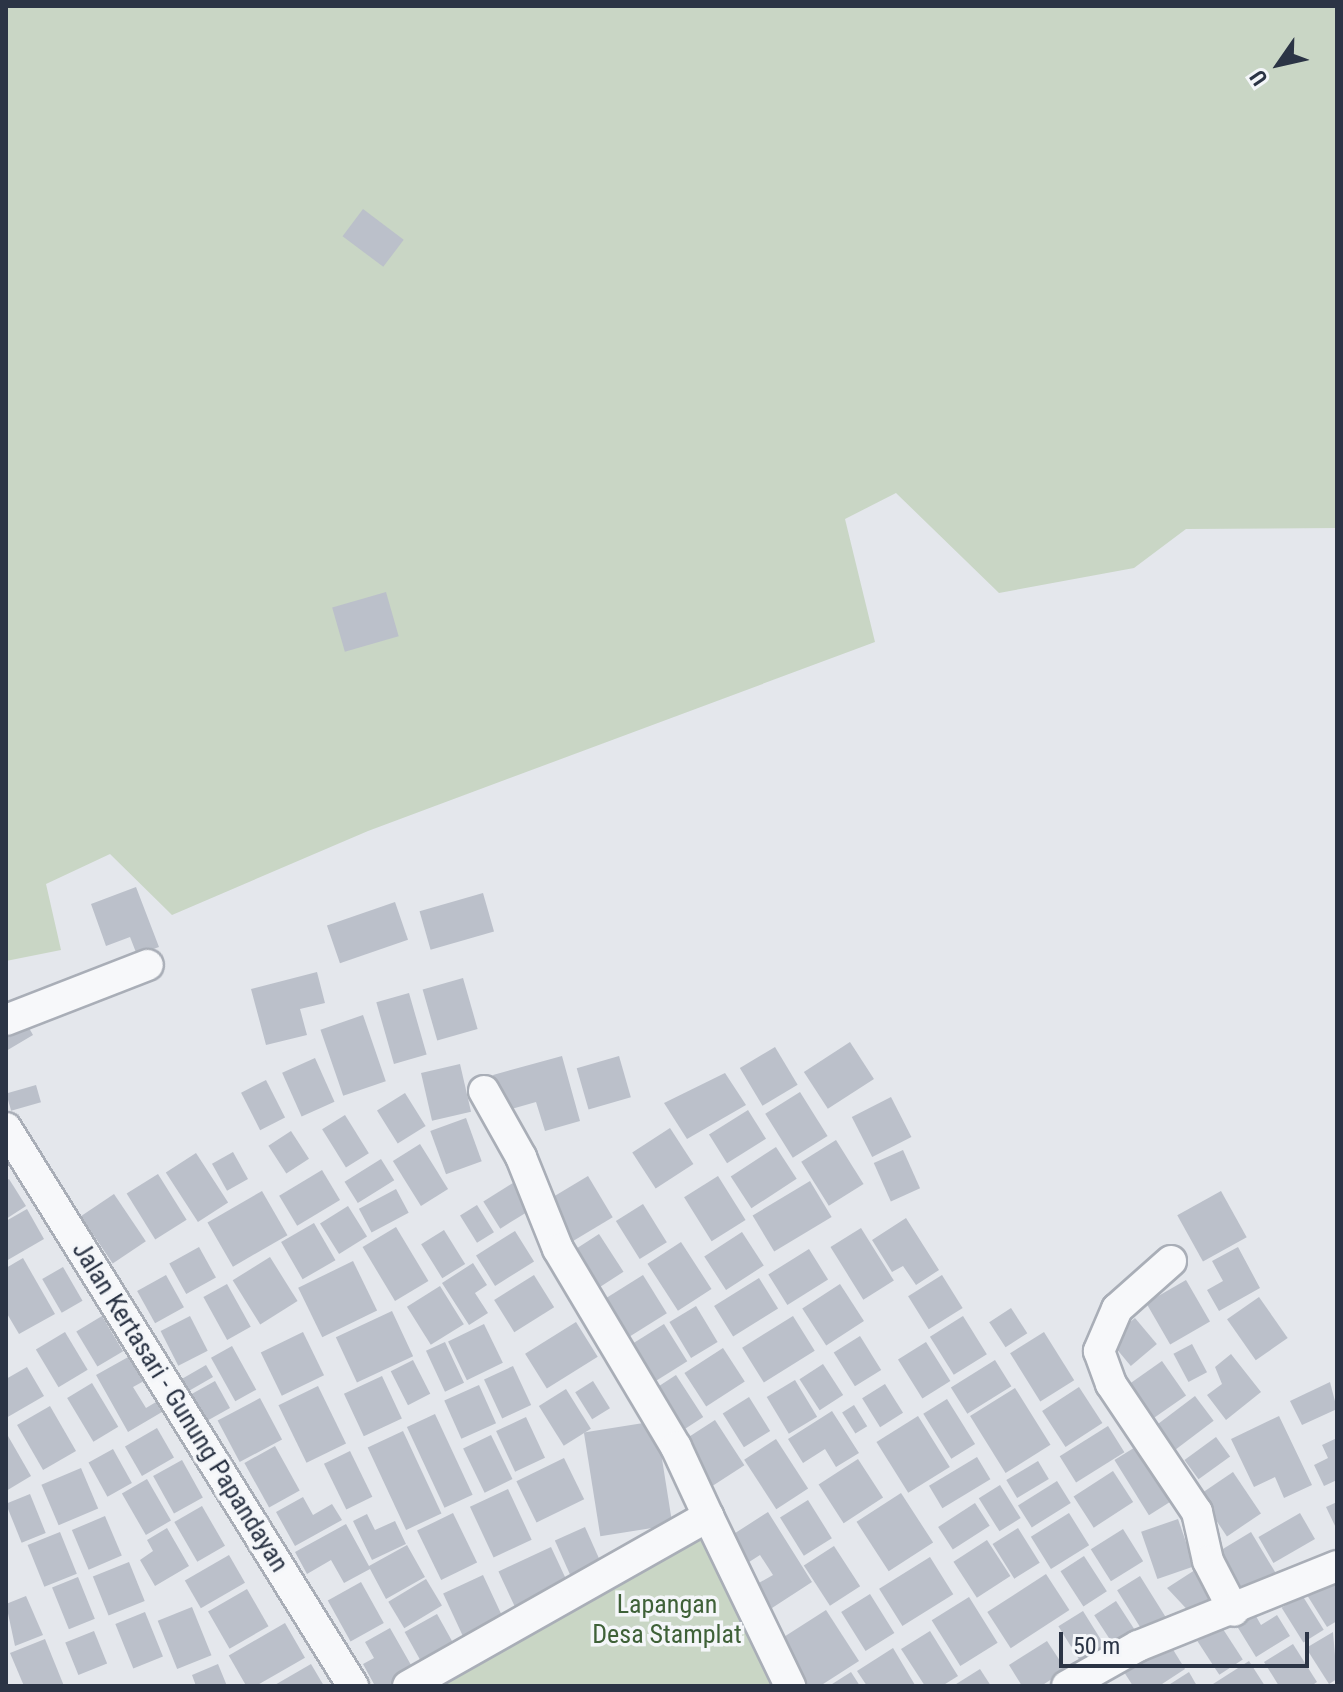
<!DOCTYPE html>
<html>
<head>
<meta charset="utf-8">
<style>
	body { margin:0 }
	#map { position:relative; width:1343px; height:1692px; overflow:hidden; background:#e4e7ec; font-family:"Roboto Condensed",sans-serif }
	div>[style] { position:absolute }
	.green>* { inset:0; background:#c9d6c5 }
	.building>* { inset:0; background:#bbc0ca; transform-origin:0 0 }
	.roads { filter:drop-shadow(2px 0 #a9aeb7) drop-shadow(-2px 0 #a9aeb7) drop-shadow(0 2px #a9aeb7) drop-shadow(0 -2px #a9aeb7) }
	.street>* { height:30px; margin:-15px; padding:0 15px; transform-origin:15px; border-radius:15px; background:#f7f8fa }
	span { translate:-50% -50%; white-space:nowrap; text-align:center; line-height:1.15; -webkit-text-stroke:7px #f4f6f9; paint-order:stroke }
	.street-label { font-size:26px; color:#2b3445 }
	.park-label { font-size:26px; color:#3f6138 }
	.frame { position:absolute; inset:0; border:8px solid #2b3445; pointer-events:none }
	.north { position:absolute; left:1239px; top:24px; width:80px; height:80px; -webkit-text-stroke:6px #f4f6f9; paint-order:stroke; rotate:236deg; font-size:22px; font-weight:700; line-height:32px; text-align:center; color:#2b3445 }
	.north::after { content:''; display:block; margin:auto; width:28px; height:36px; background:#2b3445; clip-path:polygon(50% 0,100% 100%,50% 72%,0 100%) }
	.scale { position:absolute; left:1059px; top:1632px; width:250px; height:36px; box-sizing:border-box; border:4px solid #2b3445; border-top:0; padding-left:10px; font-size:24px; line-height:28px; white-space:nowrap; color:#2b3445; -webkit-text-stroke:6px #f4f6f9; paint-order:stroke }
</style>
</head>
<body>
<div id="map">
	<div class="green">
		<i style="clip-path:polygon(6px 6px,1337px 6px,1337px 528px,1186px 529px,1134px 568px,999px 593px,896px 493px,845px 519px,875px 642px,368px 831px,172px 915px,110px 854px,46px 884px,61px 950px,6px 961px)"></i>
		<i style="clip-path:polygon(697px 1528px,775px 1686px,415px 1686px)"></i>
	</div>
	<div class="building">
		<i style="left:363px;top:209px;width:51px;height:34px;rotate:37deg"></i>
		<i style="left:386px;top:592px;width:46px;height:56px;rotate:74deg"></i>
		<i style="clip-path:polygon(136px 887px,159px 947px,137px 955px,130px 937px,106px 946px,91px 904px)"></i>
		<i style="left:483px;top:893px;width:40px;height:66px;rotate:74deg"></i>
		<i style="left:395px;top:902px;width:40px;height:72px;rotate:71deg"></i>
		<i style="clip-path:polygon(317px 972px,325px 1003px,300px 1009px,307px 1035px,266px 1045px,251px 989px)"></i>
		<i style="left:463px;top:978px;width:53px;height:42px;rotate:74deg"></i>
		<i style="left:409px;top:993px;width:64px;height:34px;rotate:74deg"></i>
		<i style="left:363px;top:1015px;width:70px;height:45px;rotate:71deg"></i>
		<i style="clip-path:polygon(25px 1021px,33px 1035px,6px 1051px,6px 1033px)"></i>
		<i style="left:850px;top:1042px;width:44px;height:55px;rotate:57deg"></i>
		<i style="left:775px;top:1047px;width:44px;height:41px;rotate:59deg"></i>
		<i style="clip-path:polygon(562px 1056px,580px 1121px,545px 1131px,536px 1102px,504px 1111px,493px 1075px)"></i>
		<i style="left:619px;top:1056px;width:43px;height:44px;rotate:74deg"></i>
		<i style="left:315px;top:1058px;width:48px;height:36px;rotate:66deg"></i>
		<i style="left:460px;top:1064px;width:49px;height:40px;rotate:77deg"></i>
		<i style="clip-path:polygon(725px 1073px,746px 1105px,687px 1139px,664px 1103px)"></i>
		<i style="left:266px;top:1080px;width:42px;height:28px;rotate:63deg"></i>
		<i style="left:36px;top:1085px;width:18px;height:31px;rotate:74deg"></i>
		<i style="left:800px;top:1092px;width:52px;height:41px;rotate:58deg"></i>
		<i style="left:405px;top:1093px;width:39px;height:33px;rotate:58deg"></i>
		<i style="left:891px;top:1097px;width:45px;height:44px;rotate:63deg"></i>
		<i style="left:748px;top:1110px;width:34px;height:46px;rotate:58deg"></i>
		<i style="left:345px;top:1115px;width:45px;height:27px;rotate:58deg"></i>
		<i style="left:466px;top:1118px;width:46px;height:38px;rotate:70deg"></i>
		<i style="left:670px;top:1128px;width:43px;height:45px;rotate:57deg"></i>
		<i style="left:291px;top:1131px;width:33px;height:27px;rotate:57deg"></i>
		<i style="left:836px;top:1140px;width:52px;height:41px;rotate:58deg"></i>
		<i style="left:420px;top:1144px;width:53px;height:32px;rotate:58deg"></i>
		<i style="left:776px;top:1147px;width:38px;height:54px;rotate:57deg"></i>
		<i style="left:903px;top:1150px;width:42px;height:32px;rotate:66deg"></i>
		<i style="left:233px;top:1152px;width:31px;height:24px;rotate:61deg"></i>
		<i style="left:196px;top:1153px;width:59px;height:36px;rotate:57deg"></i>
		<i style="left:381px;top:1159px;width:25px;height:43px;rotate:58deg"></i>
		<i style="left:322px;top:1170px;width:35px;height:50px;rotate:59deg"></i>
		<i style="left:158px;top:1174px;width:54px;height:37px;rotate:58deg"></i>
		<i style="left:588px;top:1176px;width:48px;height:54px;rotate:59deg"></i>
		<i style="left:718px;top:1176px;width:52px;height:40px;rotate:58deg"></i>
		<i style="clip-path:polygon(9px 1179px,26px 1206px,6px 1219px,6px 1181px)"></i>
		<i style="left:810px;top:1181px;width:42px;height:67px;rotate:59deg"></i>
		<i style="left:513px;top:1183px;width:32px;height:35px;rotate:58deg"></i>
		<i style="left:396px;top:1189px;width:27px;height:42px;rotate:62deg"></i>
		<i style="left:262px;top:1191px;width:51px;height:63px;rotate:60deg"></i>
		<i style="left:1221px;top:1191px;width:53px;height:50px;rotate:61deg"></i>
		<i style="left:114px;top:1194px;width:57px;height:40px;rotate:56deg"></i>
		<i style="left:643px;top:1204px;width:45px;height:32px;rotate:58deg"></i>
		<i style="left:477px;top:1205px;width:32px;height:20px;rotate:58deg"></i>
		<i style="left:348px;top:1206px;width:36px;height:33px;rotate:58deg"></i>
		<i style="clip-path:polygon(27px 1209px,44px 1239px,6px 1261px,6px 1221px)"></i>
		<i style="clip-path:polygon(906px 1218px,939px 1270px,916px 1285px,903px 1266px,892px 1272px,872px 1240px)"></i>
		<i style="left:314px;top:1223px;width:43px;height:38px;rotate:60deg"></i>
		<i style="left:396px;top:1227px;width:63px;height:39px;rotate:59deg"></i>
		<i style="left:861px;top:1228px;width:62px;height:36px;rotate:58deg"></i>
		<i style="left:444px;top:1230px;width:40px;height:27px;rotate:58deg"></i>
		<i style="left:515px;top:1231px;width:36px;height:46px;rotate:58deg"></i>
		<i style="left:742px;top:1232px;width:40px;height:45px;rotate:57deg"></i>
		<i style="left:599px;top:1234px;width:45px;height:36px;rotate:57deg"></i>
		<i style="left:681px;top:1242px;width:56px;height:40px;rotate:57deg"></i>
		<i style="left:199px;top:1247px;width:35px;height:34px;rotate:61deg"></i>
		<i style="clip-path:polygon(1238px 1247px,1260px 1288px,1219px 1311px,1207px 1290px,1223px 1281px,1212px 1261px)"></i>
		<i style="left:809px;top:1249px;width:36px;height:48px;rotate:58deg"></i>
		<i style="left:270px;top:1257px;width:52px;height:44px;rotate:58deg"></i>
		<i style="clip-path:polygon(23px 1258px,55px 1314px,19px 1334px,6px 1312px,6px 1268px)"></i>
		<i style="left:353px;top:1261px;width:55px;height:61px;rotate:64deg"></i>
		<i style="clip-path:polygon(473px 1263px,487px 1285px,475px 1293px,488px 1313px,469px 1325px,442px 1283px)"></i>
		<i style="left:63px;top:1267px;width:39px;height:24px;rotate:60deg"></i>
		<i style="left:166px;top:1275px;width:37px;height:33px;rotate:61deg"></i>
		<i style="left:534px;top:1275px;width:38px;height:47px;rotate:58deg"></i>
		<i style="left:643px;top:1275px;width:45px;height:49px;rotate:58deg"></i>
		<i style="left:942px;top:1275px;width:39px;height:40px;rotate:58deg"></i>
		<i style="left:759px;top:1278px;width:36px;height:53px;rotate:58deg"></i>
		<i style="left:1186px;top:1280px;width:48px;height:46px;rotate:60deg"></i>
		<i style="left:227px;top:1284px;width:49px;height:27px;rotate:61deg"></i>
		<i style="left:840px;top:1284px;width:44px;height:45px;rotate:57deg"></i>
		<i style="left:440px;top:1286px;width:45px;height:39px;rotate:58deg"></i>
		<i style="left:1259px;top:1297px;width:50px;height:39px;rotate:55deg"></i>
		<i style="left:696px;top:1306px;width:42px;height:31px;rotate:59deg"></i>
		<i style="left:1011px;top:1308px;width:30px;height:26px;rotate:57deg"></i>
		<i style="left:392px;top:1311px;width:50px;height:62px;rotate:65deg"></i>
		<i style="left:102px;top:1316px;width:41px;height:30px;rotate:59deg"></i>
		<i style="left:190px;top:1316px;width:39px;height:33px;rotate:63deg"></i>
		<i style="left:793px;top:1316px;width:41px;height:60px;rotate:58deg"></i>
		<i style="left:963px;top:1316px;width:45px;height:39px;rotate:58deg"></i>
		<i style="left:1135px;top:1318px;width:34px;height:34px;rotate:50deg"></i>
		<i style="left:576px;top:1322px;width:41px;height:60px;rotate:58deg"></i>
		<i style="left:484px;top:1324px;width:43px;height:40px;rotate:64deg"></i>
		<i style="left:664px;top:1324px;width:44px;height:49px;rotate:58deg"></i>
		<i style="left:65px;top:1332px;width:44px;height:34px;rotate:59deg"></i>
		<i style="left:303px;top:1332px;width:48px;height:47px;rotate:64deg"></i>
		<i style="left:1044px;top:1332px;width:57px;height:40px;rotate:58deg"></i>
		<i style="left:860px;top:1336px;width:40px;height:31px;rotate:58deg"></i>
		<i style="left:445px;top:1342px;width:45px;height:21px;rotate:65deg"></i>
		<i style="left:926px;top:1342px;width:46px;height:33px;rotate:58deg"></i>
		<i style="left:1192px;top:1344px;width:32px;height:21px;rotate:62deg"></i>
		<i style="left:232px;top:1346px;width:50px;height:24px;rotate:61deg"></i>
		<i style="left:723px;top:1348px;width:40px;height:46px;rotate:57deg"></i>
		<i style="clip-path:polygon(1231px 1354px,1261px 1392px,1226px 1420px,1207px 1395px,1222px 1384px,1215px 1367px)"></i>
		<i style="clip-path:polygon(130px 1356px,144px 1381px,133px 1387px,146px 1408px,156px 1402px,162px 1412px,128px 1432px,96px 1375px)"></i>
		<i style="left:413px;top:1360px;width:38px;height:25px;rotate:63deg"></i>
		<i style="left:995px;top:1360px;width:31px;height:52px;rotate:58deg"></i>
		<i style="left:1162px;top:1361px;width:42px;height:46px;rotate:55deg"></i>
		<i style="left:823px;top:1364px;width:37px;height:28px;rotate:57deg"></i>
		<i style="left:206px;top:1365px;width:14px;height:28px;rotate:60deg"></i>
		<i style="left:513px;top:1366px;width:43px;height:32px;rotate:65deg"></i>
		<i style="clip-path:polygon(27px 1367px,44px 1396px,6px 1418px,6px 1379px)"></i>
		<i style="left:676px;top:1375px;width:50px;height:27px;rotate:57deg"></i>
		<i style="left:382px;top:1376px;width:47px;height:42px;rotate:65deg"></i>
		<i style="left:795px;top:1380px;width:43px;height:33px;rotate:59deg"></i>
		<i style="left:215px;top:1381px;width:31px;height:41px;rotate:61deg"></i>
		<i style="left:593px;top:1381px;width:32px;height:21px;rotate:58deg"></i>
		<i style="clip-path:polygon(1330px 1382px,1337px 1409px,1302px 1425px,1290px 1401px)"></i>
		<i style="left:92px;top:1383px;width:51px;height:29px;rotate:59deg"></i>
		<i style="left:885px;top:1384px;width:34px;height:27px;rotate:58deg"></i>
		<i style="left:479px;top:1385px;width:42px;height:38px;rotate:66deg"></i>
		<i style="left:318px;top:1386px;width:64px;height:44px;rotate:64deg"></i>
		<i style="left:1079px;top:1387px;width:43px;height:44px;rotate:57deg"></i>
		<i style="left:1015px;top:1388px;width:67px;height:53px;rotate:58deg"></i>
		<i style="left:566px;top:1389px;width:47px;height:32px;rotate:58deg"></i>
		<i style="left:1195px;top:1396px;width:31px;height:48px;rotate:53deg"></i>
		<i style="left:749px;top:1397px;width:40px;height:31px;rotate:58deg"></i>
		<i style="left:260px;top:1398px;width:47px;height:48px;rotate:62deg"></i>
		<i style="left:947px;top:1399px;width:53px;height:28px;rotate:58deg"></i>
		<i style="left:854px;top:1405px;width:25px;height:14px;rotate:58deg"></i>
		<i style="left:50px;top:1406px;width:52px;height:38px;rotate:60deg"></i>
		<i style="clip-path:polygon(832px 1411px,859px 1453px,836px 1467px,825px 1449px,803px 1463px,788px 1439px)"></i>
		<i style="left:435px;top:1414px;width:89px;height:31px;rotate:65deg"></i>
		<i style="left:918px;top:1416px;width:60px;height:49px;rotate:58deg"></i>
		<i style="clip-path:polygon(1279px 1416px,1312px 1485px,1284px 1498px,1275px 1477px,1254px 1487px,1231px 1439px)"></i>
		<i style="left:526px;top:1417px;width:45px;height:33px;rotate:65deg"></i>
		<i style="left:715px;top:1420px;width:54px;height:41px;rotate:57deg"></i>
		<i style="left:656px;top:1421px;width:105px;height:73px;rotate:81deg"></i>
		<i style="left:1108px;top:1426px;width:31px;height:57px;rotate:58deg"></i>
		<i style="left:157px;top:1428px;width:34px;height:37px;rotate:60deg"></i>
		<i style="left:403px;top:1431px;width:91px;height:39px;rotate:65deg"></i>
		<i style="left:491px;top:1435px;width:49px;height:31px;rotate:64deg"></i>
		<i style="clip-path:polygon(8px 1436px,31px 1476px,6px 1491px,6px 1437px)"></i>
		<i style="left:1216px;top:1437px;width:24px;height:39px;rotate:54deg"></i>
		<i style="clip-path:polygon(1337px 1438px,1337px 1480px,1324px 1486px,1314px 1465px,1328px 1458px,1322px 1445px)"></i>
		<i style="left:776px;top:1439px;width:59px;height:38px;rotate:57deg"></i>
		<i style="left:1145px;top:1441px;width:65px;height:36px;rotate:58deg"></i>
		<i style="left:275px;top:1446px;width:51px;height:35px;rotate:61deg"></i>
		<i style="left:113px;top:1449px;width:39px;height:28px;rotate:61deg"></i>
		<i style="left:350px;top:1451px;width:51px;height:29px;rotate:64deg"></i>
		<i style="left:977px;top:1457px;width:26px;height:56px;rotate:59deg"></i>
		<i style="left:564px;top:1458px;width:46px;height:53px;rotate:64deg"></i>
		<i style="left:858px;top:1459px;width:46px;height:47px;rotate:57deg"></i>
		<i style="left:182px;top:1460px;width:43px;height:33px;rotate:61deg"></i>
		<i style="left:1038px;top:1461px;width:21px;height:37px;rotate:59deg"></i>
		<i style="left:81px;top:1468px;width:44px;height:43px;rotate:67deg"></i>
		<i style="left:1113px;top:1471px;width:37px;height:47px;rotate:57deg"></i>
		<i style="left:1233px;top:1472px;width:50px;height:41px;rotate:56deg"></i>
		<i style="left:147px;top:1479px;width:48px;height:29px;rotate:60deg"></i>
		<i style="left:1057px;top:1481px;width:26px;height:46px;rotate:58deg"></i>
		<i style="left:1000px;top:1485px;width:39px;height:25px;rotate:58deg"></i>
		<i style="left:508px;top:1489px;width:56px;height:42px;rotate:65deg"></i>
		<i style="left:901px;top:1493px;width:59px;height:53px;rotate:57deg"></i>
		<i style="left:30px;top:1494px;width:42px;height:26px;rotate:68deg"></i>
		<i style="clip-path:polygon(303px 1497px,313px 1515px,332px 1504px,342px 1520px,295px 1546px,276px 1512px)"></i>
		<i style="left:808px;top:1500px;width:45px;height:33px;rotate:58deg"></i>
		<i style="clip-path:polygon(1337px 1502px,1337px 1530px,1326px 1507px)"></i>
		<i style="left:975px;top:1503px;width:27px;height:44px;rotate:57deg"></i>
		<i style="left:202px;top:1506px;width:46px;height:32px;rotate:60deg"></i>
		<i style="clip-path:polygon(768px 1512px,812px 1582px,772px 1608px,757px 1584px,773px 1575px,760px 1555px,746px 1564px,729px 1537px)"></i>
		<i style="left:453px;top:1513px;width:55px;height:40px;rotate:64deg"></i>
		<i style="left:1069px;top:1513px;width:38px;height:45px;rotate:58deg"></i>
		<i style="left:1300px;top:1513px;width:30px;height:48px;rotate:60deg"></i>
		<i style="clip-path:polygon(367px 1514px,375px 1530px,395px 1521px,406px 1544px,372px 1560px,353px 1521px)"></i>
		<i style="left:105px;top:1516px;width:43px;height:36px;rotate:67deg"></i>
		<i style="left:1178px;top:1519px;width:50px;height:39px;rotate:71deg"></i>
		<i style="clip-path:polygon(346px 1524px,369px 1566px,407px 1545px,425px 1577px,386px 1599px,370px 1569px,344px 1583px,331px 1560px,307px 1574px,295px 1552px)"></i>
		<i style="left:585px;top:1527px;width:46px;height:33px;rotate:66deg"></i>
		<i style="clip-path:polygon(167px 1528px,189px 1566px,155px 1586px,140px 1560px,153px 1551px,147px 1540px)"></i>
		<i style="left:1018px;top:1528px;width:41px;height:30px;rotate:58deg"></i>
		<i style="left:1123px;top:1529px;width:38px;height:38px;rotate:58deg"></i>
		<i style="left:60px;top:1532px;width:45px;height:35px;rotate:68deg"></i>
		<i style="left:1251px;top:1532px;width:52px;height:43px;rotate:59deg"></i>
		<i style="left:987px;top:1540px;width:43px;height:40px;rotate:57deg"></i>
		<i style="left:834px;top:1546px;width:48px;height:36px;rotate:57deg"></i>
		<i style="left:551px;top:1547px;width:47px;height:58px;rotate:65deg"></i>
		<i style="left:229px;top:1555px;width:32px;height:51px;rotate:60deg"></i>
		<i style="left:1084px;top:1556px;width:42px;height:28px;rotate:57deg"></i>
		<i style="left:930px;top:1557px;width:44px;height:60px;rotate:58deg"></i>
		<i style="left:129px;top:1562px;width:42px;height:39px;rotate:68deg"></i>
		<i style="clip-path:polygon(1198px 1568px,1220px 1604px,1196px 1619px,1167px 1588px)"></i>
		<i style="left:1046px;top:1574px;width:43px;height:70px;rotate:57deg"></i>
		<i style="left:483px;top:1575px;width:50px;height:44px;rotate:65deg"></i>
		<i style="clip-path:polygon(1337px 1575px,1337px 1621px,1327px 1627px,1307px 1595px)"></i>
		<i style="left:1140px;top:1576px;width:51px;height:27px;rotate:58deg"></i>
		<i style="left:78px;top:1577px;width:45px;height:28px;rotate:68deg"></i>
		<i style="left:426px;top:1579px;width:31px;height:44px;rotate:59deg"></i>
		<i style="left:361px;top:1582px;width:47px;height:38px;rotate:61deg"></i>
		<i style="left:247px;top:1589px;width:43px;height:45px;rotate:60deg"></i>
		<i style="left:870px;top:1594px;width:46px;height:34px;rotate:58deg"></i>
		<i style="left:1302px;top:1595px;width:41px;height:24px;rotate:58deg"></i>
		<i style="clip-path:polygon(26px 1596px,43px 1635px,15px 1646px,6px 1604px)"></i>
		<i style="left:969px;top:1597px;width:54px;height:44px;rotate:58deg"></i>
		<i style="left:1116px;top:1601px;width:40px;height:26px;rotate:57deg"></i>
		<i style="left:192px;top:1607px;width:52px;height:37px;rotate:68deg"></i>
		<i style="clip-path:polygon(826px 1610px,859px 1661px,820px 1686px,804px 1686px,776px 1642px)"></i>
		<i style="left:1083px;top:1611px;width:49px;height:29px;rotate:58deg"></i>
		<i style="clip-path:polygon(1253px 1611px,1261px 1625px,1277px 1615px,1290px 1636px,1256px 1657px,1235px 1623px)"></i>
		<i style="left:145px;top:1612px;width:48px;height:32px;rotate:68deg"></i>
		<i style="left:437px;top:1614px;width:43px;height:37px;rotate:61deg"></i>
		<i style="left:285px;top:1623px;width:40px;height:65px;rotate:60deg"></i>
		<i style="left:1221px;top:1626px;width:40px;height:28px;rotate:57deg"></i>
		<i style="clip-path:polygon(390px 1628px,415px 1672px,390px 1686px,375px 1686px,363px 1664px,374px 1658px,365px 1642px)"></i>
		<i style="left:94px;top:1631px;width:35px;height:31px;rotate:68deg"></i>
		<i style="clip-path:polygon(930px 1631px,958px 1676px,942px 1686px,925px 1686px,901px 1649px)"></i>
		<i style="clip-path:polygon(1333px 1632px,1337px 1679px,1329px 1684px,1306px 1648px)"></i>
		<i style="clip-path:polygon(45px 1639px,64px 1686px,24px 1686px,10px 1653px)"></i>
		<i style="clip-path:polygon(1047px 1641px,1066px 1670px,1041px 1686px,1022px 1686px,1009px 1665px)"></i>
		<i style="clip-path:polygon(1169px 1643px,1185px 1669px,1159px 1686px,1133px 1686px,1124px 1672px)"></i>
		<i style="clip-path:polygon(1293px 1644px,1317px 1682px,1311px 1686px,1279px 1686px,1264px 1662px)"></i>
		<i style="clip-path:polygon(893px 1648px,915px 1685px,867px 1686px,857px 1671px)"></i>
		<i style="clip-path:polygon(1249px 1661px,1265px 1686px,1214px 1686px,1213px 1684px)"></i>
		<i style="clip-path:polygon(218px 1664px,227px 1686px,196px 1686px,192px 1675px)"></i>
		<i style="clip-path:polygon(311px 1664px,324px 1686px,273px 1686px)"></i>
		<i style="clip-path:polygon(980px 1669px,991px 1686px,953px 1686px)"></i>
		<i style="clip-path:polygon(851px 1672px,860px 1686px,829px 1686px)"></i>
		<i style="clip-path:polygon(1189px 1672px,1197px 1686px,1167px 1686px)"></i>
	</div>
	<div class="roads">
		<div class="street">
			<i style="left:6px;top:1020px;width:152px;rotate:-21.2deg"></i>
			<i style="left:484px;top:1091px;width:76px;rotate:60.7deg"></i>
			<i style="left:521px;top:1157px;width:99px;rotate:68.1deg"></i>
			<i style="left:558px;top:1249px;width:230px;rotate:59.2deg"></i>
			<i style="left:676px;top:1447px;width:76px;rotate:65.1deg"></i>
			<i style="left:6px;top:1128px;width:657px;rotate:58.12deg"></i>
			<i style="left:1171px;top:1261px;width:72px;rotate:138.4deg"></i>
			<i style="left:1117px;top:1309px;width:46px;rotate:113.2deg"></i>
			<i style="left:1099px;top:1351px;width:35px;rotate:70deg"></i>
			<i style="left:1111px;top:1384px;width:154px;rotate:56.1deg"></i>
			<i style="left:1197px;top:1512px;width:50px;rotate:77.3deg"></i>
			<i style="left:1208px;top:1561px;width:56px;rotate:62.5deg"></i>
			<i style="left:408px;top:1686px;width:345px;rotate:-29.5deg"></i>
			<i style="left:708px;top:1516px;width:189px;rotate:64.2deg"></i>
			<i style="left:1067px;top:1686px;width:81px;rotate:-29.4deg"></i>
			<i style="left:1138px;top:1646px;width:214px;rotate:-21.9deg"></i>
		</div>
	</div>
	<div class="street-label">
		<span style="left:180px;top:1407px;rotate:58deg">Jalan Kertasari - Gunung Papandayan</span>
	</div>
	<div class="park-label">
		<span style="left:667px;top:1620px">Lapangan<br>Desa Stamplat</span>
	</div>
	<div class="frame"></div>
	<div class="north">U</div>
	<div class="scale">50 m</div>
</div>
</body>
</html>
